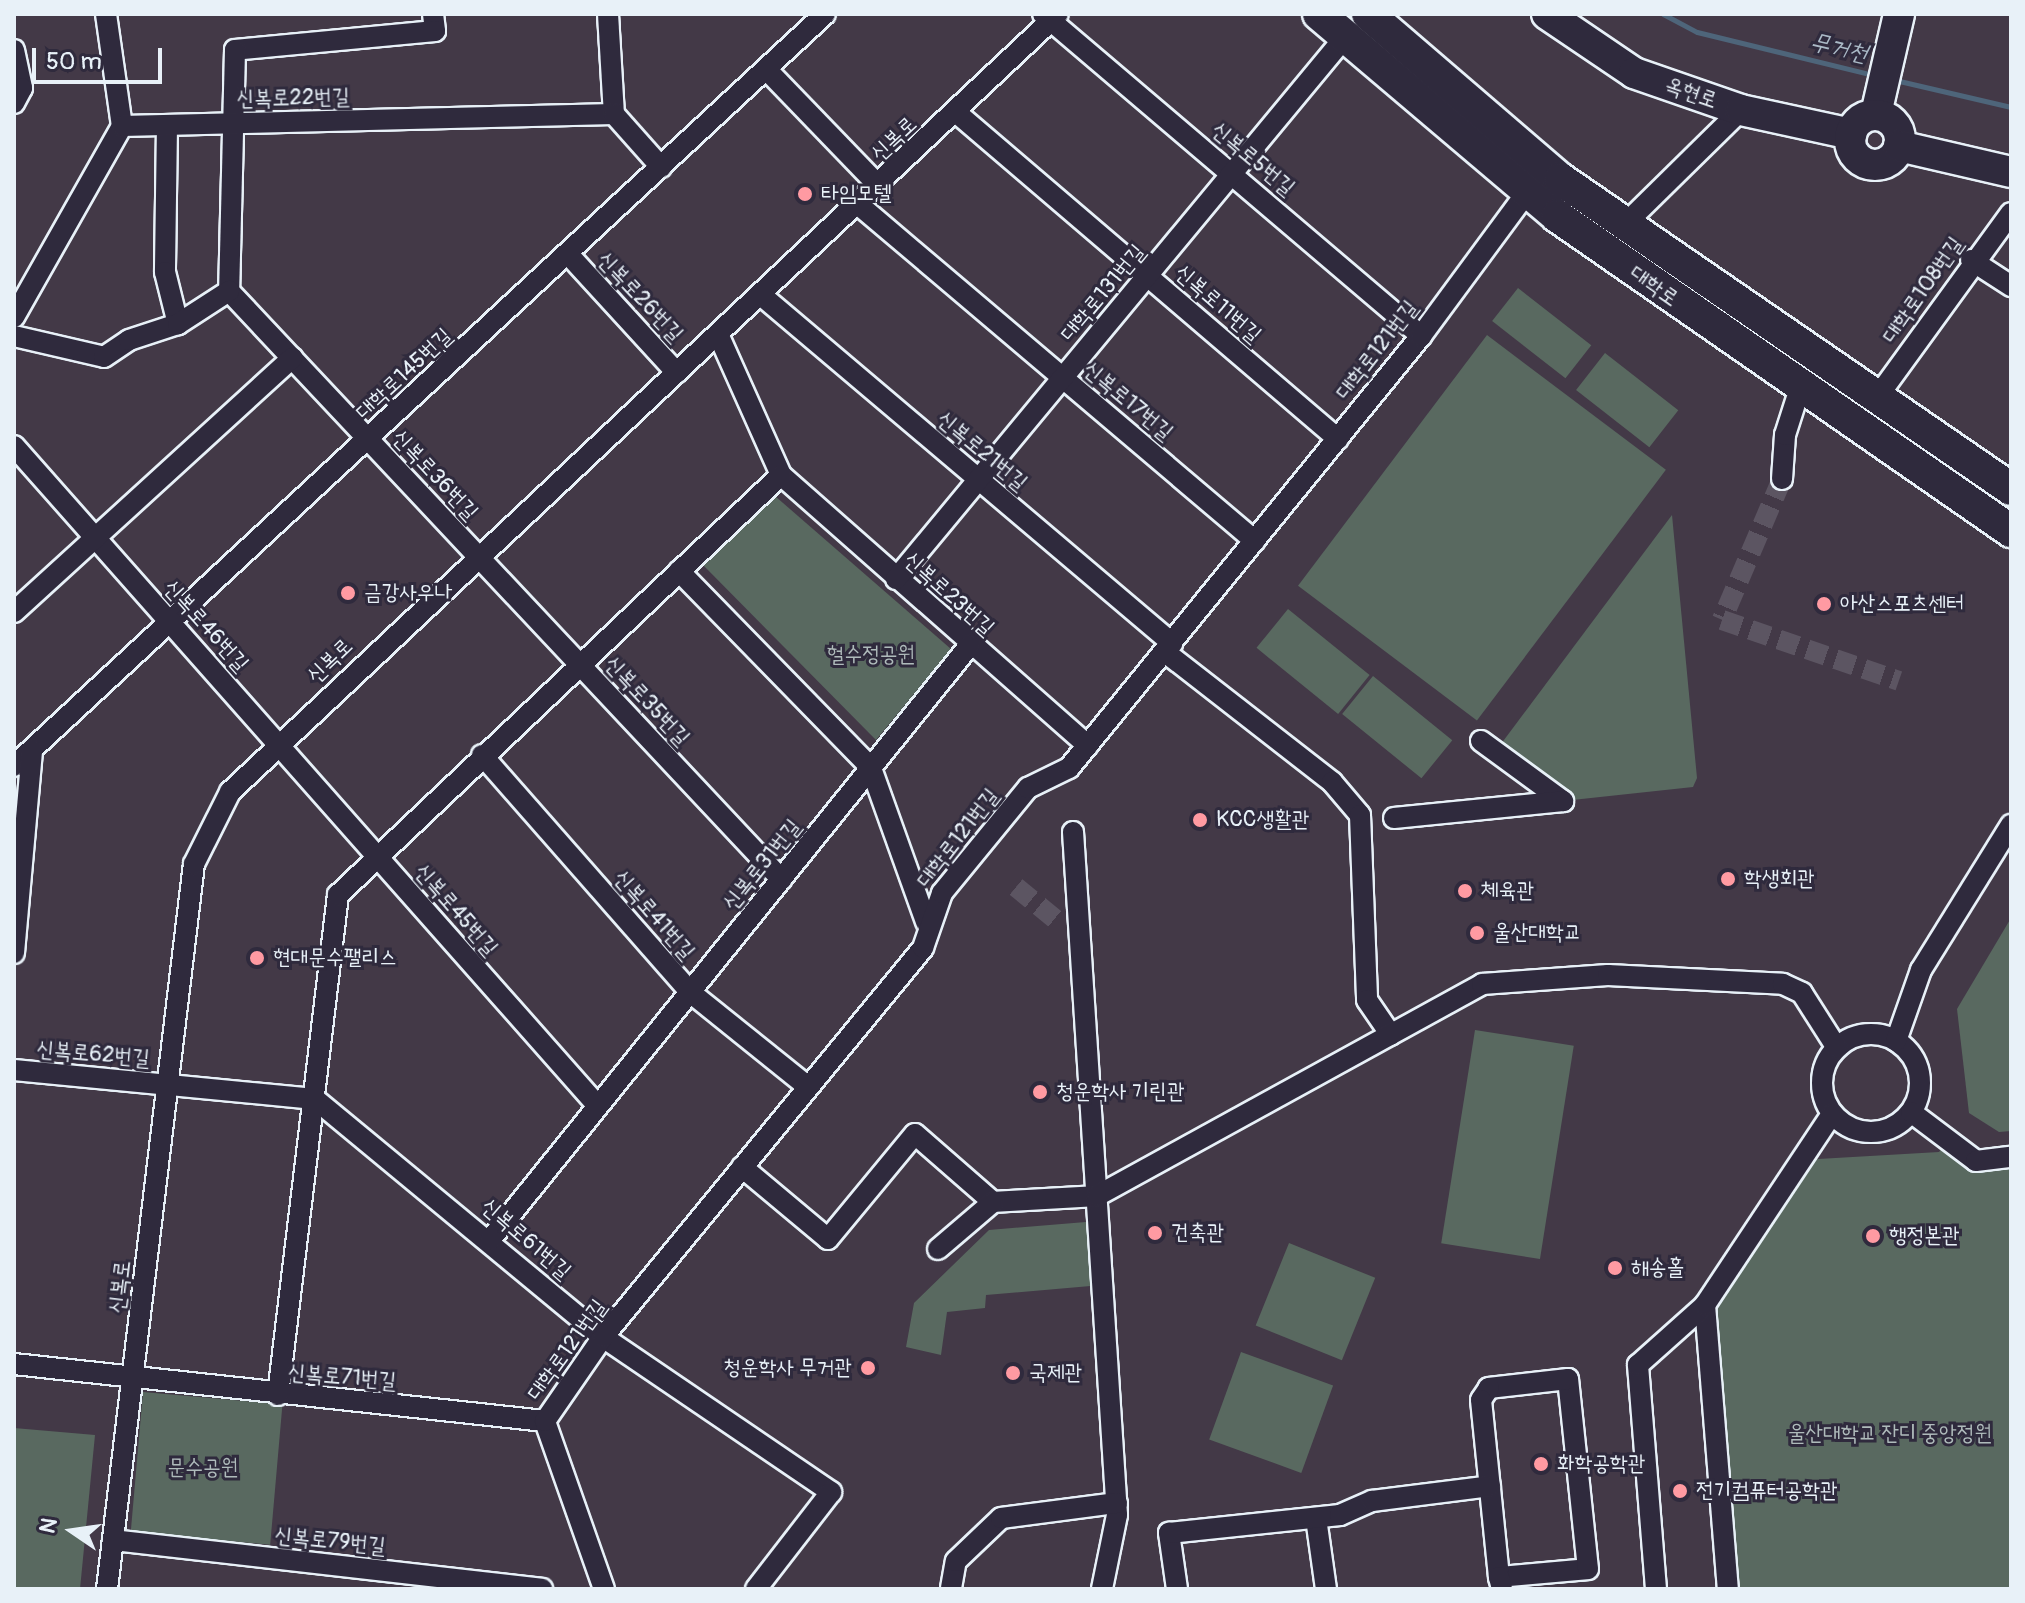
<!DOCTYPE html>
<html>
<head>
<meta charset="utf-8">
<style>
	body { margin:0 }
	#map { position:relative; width:2025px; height:1603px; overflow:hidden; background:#433947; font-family:Pangolin,"Poor Story",sans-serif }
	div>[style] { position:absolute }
	.green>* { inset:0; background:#596960; transform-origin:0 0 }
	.stream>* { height:5px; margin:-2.5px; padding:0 2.5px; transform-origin:2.5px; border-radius:2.5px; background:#4e657a }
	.minor-tunnel>* { height:20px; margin-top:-10px; transform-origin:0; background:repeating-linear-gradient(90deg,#5c5562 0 20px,transparent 0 30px) }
	.roads { filter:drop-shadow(2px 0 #e8f1f8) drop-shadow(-2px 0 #e8f1f8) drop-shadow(0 2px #e8f1f8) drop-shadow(0 -2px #e8f1f8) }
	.minor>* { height:20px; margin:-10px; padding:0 10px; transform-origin:10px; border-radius:10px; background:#2f2a3d }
	.minor>.ring { margin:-10px; padding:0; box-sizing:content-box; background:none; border:20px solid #2f2a3d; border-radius:50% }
	.secondary>* { height:30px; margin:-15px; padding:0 15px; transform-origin:15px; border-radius:15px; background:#2f2a3d }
	.secondary>.ring { margin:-15px; padding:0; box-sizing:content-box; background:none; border:30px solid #2f2a3d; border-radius:50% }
	.primary>* { height:32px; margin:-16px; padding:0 16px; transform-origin:16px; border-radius:16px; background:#2f2a3d }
	.dots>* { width:22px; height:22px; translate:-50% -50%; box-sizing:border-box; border:4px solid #2f2a3d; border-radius:50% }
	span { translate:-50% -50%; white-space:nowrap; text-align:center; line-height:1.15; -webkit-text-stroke:6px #2f2a3d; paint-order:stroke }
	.street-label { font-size:22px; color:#e8f1f8 }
	.poi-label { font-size:22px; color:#e8f1f8 }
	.left { translate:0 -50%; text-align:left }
	.right { translate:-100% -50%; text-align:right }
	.park-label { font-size:22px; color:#afbbbb }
	.water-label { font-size:24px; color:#aab9c6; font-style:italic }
	.frame { position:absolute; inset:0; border:16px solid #e8f1f8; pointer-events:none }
	.north { position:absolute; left:32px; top:1491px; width:80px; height:80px; -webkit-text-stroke:6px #2f2a3d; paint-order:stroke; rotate:283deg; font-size:22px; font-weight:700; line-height:32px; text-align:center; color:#e8f1f8 }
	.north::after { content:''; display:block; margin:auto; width:28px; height:36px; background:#e8f1f8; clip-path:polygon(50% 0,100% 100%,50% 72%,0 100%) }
	.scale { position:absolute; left:32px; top:48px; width:130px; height:36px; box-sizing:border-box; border:4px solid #e8f1f8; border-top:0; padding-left:10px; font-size:24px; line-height:28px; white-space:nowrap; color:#e8f1f8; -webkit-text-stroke:6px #2f2a3d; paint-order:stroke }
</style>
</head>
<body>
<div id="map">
	<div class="green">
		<i style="left:1518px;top:288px;width:93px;height:42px;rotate:38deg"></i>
		<i style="left:1487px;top:335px;width:224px;height:314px;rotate:37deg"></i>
		<i style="left:1605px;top:353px;width:93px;height:47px;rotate:38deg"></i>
		<i style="clip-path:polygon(775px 496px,951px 649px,876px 740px,702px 564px)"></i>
		<i style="clip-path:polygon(1672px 515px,1697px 778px,1693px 787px,1563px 801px,1495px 752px)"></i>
		<i style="left:1288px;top:609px;width:105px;height:50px;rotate:39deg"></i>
		<i style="left:1373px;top:676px;width:102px;height:49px;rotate:39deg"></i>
		<i style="clip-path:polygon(2011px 918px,2011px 1131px,1999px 1132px,1969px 1113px,1957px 1009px)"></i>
		<i style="left:1475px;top:1030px;width:100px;height:216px;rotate:9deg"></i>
		<i style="clip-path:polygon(1948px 1140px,1976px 1161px,2011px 1157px,2011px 1589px,1728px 1589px,1705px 1305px,1801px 1160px,1939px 1152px)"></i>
		<i style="clip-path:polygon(1098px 1221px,1102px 1285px,986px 1295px,985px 1308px,947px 1312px,941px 1355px,906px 1347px,914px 1303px,989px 1230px)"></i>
		<i style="left:1289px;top:1243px;width:93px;height:89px;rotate:22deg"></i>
		<i style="left:1241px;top:1352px;width:98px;height:93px;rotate:20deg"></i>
		<i style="left:143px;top:1392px;width:140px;height:141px;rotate:5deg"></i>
		<i style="clip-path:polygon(14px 1428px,95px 1435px,80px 1589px,14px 1589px)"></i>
	</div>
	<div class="stream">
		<i style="left:1663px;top:14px;width:38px;rotate:28deg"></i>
		<i style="left:1697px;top:32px;width:182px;rotate:13.7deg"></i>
		<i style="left:1895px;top:80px;width:119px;rotate:13.1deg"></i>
	</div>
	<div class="minor-tunnel">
		<i style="left:1782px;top:479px;width:153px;rotate:113.1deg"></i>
		<i style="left:1722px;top:620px;width:187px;rotate:19deg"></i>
		<i style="left:1016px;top:887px;width:58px;rotate:39.4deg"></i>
	</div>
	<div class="roads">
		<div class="minor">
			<i style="left:106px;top:14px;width:113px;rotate:81.9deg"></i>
			<i style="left:433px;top:14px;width:17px;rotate:83deg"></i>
			<i style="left:435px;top:31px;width:201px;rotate:174.6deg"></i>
			<i style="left:235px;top:50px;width:241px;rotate:91.4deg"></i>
			<i style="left:229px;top:291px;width:807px;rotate:46.81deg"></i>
			<i style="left:608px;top:14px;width:100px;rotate:86.6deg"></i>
			<i style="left:1043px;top:14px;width:497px;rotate:40.4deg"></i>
			<i style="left:14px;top:50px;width:39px;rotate:78deg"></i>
			<i style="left:22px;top:88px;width:17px;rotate:118deg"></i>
			<i style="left:766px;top:69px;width:163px;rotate:46deg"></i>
			<i style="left:958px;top:114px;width:500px;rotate:40.54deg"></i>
			<i style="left:167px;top:125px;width:147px;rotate:90.8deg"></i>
			<i style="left:165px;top:272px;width:54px;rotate:76deg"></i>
			<i style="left:859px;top:205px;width:519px;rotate:40.31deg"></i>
			<i style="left:1625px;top:224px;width:163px;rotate:-44.5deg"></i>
			<i style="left:568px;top:254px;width:161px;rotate:47.5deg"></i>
			<i style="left:1971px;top:260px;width:48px;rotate:33deg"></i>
			<i style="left:761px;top:295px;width:539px;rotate:40.26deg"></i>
			<i style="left:14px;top:317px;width:219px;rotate:-60.5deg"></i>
			<i style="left:122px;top:126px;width:492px;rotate:-1.4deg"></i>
			<i style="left:614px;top:114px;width:71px;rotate:48.4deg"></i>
			<i style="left:718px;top:334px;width:154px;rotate:65.9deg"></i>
			<i style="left:781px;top:475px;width:409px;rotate:41.4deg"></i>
			<i style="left:14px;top:336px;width:92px;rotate:13.1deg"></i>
			<i style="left:104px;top:357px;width:30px;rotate:-34deg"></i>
			<i style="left:129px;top:340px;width:52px;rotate:-18.1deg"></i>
			<i style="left:178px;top:324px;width:61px;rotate:-32.9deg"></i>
			<i style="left:1878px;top:396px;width:226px;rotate:-54deg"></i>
			<i style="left:14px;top:446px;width:881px;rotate:48.5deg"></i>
			<i style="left:1782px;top:479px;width:44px;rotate:-86.1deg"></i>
			<i style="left:1785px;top:435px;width:52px;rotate:-72.3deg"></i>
			<i style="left:679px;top:571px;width:275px;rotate:45.7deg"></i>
			<i style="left:871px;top:768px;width:164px;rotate:70.3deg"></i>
			<i style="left:896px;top:579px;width:704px;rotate:-50.36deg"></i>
			<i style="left:14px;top:612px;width:377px;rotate:-42.4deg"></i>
			<i style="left:1165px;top:652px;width:212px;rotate:37.9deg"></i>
			<i style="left:1332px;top:782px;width:43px;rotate:49.7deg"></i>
			<i style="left:1360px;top:815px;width:185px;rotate:87.8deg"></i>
			<i style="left:1367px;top:1000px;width:42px;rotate:55.6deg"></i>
			<i style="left:1481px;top:741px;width:102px;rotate:36.2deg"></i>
			<i style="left:482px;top:755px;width:315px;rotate:48.7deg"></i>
			<i style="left:690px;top:992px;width:151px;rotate:38.8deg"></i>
			<i style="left:14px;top:766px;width:1106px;rotate:-42.84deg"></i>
			<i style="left:1394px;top:818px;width:170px;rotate:-5.7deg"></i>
			<i style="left:1073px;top:832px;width:684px;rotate:86.31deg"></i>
			<i style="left:1117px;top:1515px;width:76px;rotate:101.5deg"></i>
			<i style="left:14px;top:953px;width:204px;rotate:-84.9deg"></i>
			<i class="ring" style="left:1822px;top:1034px;width:78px;height:78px"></i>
			<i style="left:1896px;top:1041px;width:75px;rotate:-70.6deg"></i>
			<i style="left:1921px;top:970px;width:171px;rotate:-58.2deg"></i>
			<i style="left:14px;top:1070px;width:302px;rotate:5.5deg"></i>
			<i style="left:315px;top:1099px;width:374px;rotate:39.6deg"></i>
			<i style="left:603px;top:1337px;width:276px;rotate:34.2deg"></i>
			<i style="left:831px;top:1492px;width:123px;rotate:127.7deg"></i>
			<i style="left:1911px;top:1112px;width:81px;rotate:37deg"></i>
			<i style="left:1976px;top:1161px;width:35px;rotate:-7deg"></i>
			<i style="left:742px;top:1167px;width:112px;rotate:39.9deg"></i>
			<i style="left:828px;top:1239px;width:136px;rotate:-50.4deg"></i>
			<i style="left:915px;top:1134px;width:103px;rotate:41.1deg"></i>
			<i style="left:993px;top:1202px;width:104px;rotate:-3.3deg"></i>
			<i style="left:1097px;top:1196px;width:440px;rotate:-28.8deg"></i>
			<i style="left:1482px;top:984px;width:126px;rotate:-4.1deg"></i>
			<i style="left:1608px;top:975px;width:175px;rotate:2.9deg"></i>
			<i style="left:1783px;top:984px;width:21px;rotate:25deg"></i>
			<i style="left:1802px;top:993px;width:65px;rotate:57.5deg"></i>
			<i style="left:490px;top:1240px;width:764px;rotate:-51.11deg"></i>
			<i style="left:938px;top:1249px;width:72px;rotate:-40.5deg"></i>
			<i style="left:1705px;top:1305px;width:285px;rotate:85.4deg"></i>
			<i style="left:14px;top:1364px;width:534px;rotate:6.13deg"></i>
			<i style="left:278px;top:1395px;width:504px;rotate:-83.16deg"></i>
			<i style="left:338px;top:895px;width:610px;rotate:-43.47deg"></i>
			<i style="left:1316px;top:1518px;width:72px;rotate:82deg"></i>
			<i style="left:113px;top:1540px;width:432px;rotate:6.5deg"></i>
			<i style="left:1499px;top:1577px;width:89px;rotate:-5.1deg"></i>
			<i style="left:1588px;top:1569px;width:191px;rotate:-96deg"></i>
			<i style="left:1568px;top:1379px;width:80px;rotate:173.5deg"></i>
			<i style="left:1489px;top:1388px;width:14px;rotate:124deg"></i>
			<i style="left:1481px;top:1400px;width:178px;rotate:84.2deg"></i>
			<i style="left:1499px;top:1577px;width:12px;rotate:76deg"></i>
			<i style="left:951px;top:1588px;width:27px;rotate:-80deg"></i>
			<i style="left:956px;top:1561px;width:62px;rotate:-43.7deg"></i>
			<i style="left:1001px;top:1518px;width:117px;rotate:-7.4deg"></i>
			<i style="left:107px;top:1589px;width:730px;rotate:-83.16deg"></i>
			<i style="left:194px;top:864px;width:80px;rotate:-63.4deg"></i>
			<i style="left:230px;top:792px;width:1136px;rotate:-43.22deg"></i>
			<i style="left:604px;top:1589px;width:178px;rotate:-109.4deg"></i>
			<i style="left:545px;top:1421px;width:102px;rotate:-55.4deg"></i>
			<i style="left:603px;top:1337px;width:504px;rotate:-50.56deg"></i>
			<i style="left:923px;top:948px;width:58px;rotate:-70.9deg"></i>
			<i style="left:942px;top:893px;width:136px;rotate:-50.7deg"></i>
			<i style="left:1028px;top:788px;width:46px;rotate:-26deg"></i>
			<i style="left:1069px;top:768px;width:557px;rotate:-50.83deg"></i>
			<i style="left:1421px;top:336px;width:190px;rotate:-53.6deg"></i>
			<i style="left:1177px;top:1589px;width:57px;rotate:-98.1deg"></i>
			<i style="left:1169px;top:1533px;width:172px;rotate:-6deg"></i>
			<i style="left:1340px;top:1515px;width:35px;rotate:-24deg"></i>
			<i style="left:1372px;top:1501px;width:119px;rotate:-7.2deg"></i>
			<i style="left:1656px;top:1589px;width:225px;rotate:-94.6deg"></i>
			<i style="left:1638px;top:1365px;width:90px;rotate:-41.8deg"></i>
			<i style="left:1705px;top:1305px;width:229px;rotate:-56.4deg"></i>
		</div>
		<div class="secondary">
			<i style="left:1547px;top:14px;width:105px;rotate:34.1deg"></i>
			<i style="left:1634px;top:73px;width:113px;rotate:19.1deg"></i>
			<i style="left:1741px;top:110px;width:113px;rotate:12.3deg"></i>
			<i style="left:1876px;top:114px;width:103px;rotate:-77deg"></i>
			<i class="ring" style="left:1850px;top:115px;width:20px;height:20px"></i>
			<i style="left:1899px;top:146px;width:115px;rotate:13.1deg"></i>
		</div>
		<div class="primary">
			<i style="left:1319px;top:14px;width:312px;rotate:40.3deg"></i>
			<i style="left:1557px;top:216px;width:553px;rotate:34.75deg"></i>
			<i style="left:1368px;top:14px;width:253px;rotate:40.7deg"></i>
			<i style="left:1560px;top:179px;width:547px;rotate:34.5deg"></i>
		</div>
	</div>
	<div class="dots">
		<i style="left:805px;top:194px;background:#ff9aa2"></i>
		<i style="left:348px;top:593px;background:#ff9aa2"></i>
		<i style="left:1824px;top:604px;background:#ff9aa2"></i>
		<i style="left:1200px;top:820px;background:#ff9aa2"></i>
		<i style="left:1728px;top:879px;background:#ff9aa2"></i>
		<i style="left:1465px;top:891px;background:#ff9aa2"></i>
		<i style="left:1477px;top:933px;background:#ff9aa2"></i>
		<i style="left:257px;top:958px;background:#ff9aa2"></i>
		<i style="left:1040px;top:1092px;background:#ff9aa2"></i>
		<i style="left:1155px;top:1233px;background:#ff9aa2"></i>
		<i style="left:1873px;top:1236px;background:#ff9aa2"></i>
		<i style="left:1615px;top:1268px;background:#ff9aa2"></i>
		<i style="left:868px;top:1368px;background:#ff9aa2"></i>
		<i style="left:1013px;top:1373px;background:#ff9aa2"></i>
		<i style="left:1541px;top:1464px;background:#ff9aa2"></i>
		<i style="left:1680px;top:1491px;background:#ff9aa2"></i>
	</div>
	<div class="street-label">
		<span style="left:1691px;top:93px;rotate:19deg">옥현로</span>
		<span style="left:293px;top:98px;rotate:-1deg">신복로22번길</span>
		<span style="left:894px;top:139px;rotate:-43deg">신복로</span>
		<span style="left:1253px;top:159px;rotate:40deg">신복로5번길</span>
		<span style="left:1654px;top:286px;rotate:35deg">대학로</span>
		<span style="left:1923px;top:290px;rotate:-55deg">대학로108번길</span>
		<span style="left:1103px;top:293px;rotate:-50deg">대학로131번길</span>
		<span style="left:640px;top:297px;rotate:47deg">신복로26번길</span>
		<span style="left:1218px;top:304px;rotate:41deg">신복로11번길</span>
		<span style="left:1377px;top:350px;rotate:-52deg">대학로121번길</span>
		<span style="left:404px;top:374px;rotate:-43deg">대학로145번길</span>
		<span style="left:1128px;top:401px;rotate:40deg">신복로17번길</span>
		<span style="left:982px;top:451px;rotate:40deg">신복로21번길</span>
		<span style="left:435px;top:475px;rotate:47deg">신복로36번길</span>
		<span style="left:949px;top:594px;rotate:42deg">신복로23번길</span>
		<span style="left:206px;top:626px;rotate:48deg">신복로46번길</span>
		<span style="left:330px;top:661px;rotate:-44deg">신복로</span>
		<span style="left:647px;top:701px;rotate:47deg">신복로35번길</span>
		<span style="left:958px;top:838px;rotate:-52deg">대학로121번길</span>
		<span style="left:762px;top:865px;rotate:-51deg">신복로31번길</span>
		<span style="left:456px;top:910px;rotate:49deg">신복로45번길</span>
		<span style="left:654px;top:915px;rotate:49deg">신복로41번길</span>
		<span style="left:93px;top:1054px;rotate:5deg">신복로62번길</span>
		<span style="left:526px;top:1239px;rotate:41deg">신복로61번길</span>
		<span style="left:120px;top:1287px;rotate:-83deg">신복로</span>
		<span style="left:567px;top:1350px;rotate:-54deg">대학로121번길</span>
		<span style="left:342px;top:1377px;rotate:5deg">신복로71번길</span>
		<span style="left:330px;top:1541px;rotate:6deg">신복로79번길</span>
	</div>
	<div class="poi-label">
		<span class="left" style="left:821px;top:194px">타임모텔</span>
		<span class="left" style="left:364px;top:593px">금강사우나</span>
		<span class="left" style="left:1840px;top:604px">아산스포츠센터</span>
		<span class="left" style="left:1216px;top:820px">KCC생활관</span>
		<span class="left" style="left:1744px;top:879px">학생회관</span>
		<span class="left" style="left:1481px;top:891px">체육관</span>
		<span class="left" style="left:1493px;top:933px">울산대학교</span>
		<span class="left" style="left:273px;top:958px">현대문수팰리스</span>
		<span class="left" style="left:1056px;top:1092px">청운학사 기린관</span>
		<span class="left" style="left:1171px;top:1233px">건축관</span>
		<span class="left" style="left:1889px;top:1236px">행정본관</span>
		<span class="left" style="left:1631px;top:1268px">해송홀</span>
		<span class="right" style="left:852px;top:1368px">청운학사 무거관</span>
		<span class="left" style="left:1029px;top:1373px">국제관</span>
		<span class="left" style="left:1557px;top:1464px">화학공학관</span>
		<span class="left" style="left:1696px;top:1491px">전기컴퓨터공학관</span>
	</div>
	<div class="park-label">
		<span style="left:871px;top:655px">헐수정공원</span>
		<span style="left:1890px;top:1434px">울산대학교 잔디 중앙정원</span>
		<span style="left:203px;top:1468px">문수공원</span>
	</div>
	<div class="water-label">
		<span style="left:1839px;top:48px;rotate:13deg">무거천</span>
	</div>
	<div class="frame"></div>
	<div class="north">N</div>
	<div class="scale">50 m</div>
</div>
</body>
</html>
